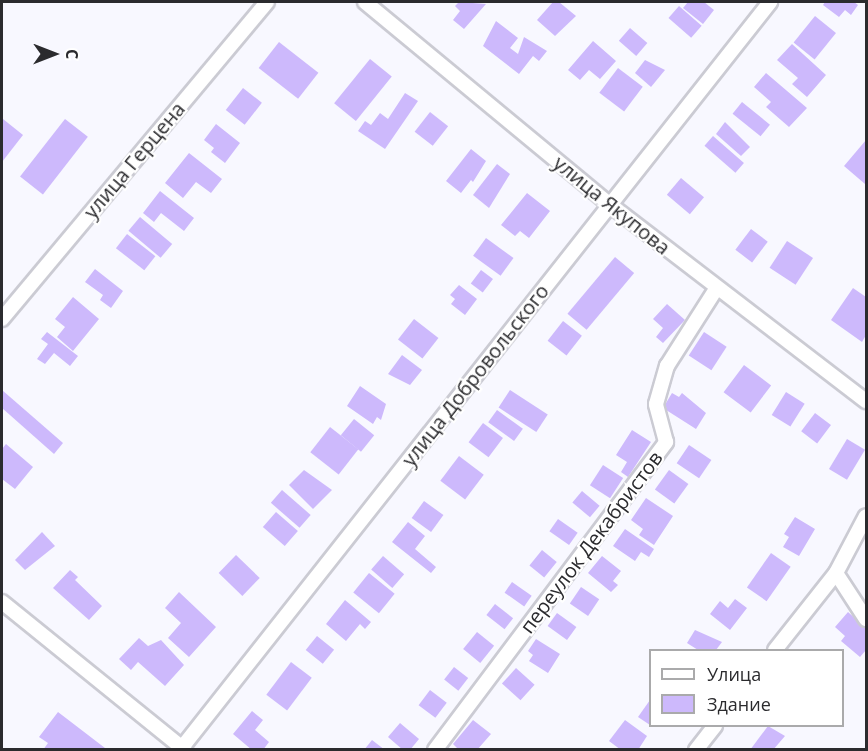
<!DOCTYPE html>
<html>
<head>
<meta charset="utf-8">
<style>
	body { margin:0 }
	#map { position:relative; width:868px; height:751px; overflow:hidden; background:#f8f8ff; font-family:"Open Sans",sans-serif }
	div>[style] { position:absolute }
	.building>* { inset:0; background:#cdb9fc; transform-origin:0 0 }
	.roads { filter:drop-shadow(2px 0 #cbcbd3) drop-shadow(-2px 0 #cbcbd3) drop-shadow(0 2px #cbcbd3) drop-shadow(0 -2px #cbcbd3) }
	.street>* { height:14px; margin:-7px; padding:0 7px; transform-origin:7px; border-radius:7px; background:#fff }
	span { translate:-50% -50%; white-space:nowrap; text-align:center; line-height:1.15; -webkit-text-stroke:4.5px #fff; paint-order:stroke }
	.street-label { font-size:20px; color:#2b2b2e }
	.frame { position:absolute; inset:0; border:3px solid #2b2b2e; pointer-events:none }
	.legend { position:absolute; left:649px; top:649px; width:195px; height:78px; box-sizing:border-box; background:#fff; border:2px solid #aaaaab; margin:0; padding:8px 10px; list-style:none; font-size:18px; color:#2b2b2e }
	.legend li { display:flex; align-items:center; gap:12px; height:30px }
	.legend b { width:30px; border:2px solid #aaaaab }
	.north { position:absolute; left:24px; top:24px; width:60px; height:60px; -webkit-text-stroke:4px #fff; paint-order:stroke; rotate:90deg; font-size:16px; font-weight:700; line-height:24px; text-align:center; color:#2b2b2e }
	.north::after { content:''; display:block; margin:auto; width:21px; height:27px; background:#2b2b2e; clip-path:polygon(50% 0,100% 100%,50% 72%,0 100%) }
</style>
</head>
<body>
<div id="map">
	<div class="building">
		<i style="clip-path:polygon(459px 2px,486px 4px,464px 29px,453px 20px,460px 11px,455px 6px)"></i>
		<i style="clip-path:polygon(553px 2px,559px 2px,576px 16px,555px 36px,537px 20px)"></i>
		<i style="clip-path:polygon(688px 2px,704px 2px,714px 10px,703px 24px,683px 8px)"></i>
		<i style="clip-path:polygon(825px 2px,854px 2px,858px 5px,851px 15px,845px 10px,839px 17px,823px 5px)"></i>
		<i style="left:679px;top:6px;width:30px;height:16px;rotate:41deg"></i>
		<i style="left:815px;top:16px;width:27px;height:34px;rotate:39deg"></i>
		<i style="clip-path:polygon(496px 21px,518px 38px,510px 48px,518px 54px,524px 37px,547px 51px,539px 61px,533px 56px,519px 74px,483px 46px)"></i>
		<i style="left:630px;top:28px;width:23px;height:17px;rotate:41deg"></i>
		<i style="clip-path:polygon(593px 41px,616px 61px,600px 79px,589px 70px,580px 80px,568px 70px)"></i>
		<i style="left:279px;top:42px;width:50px;height:33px;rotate:38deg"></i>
		<i style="clip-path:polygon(792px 44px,826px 75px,807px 97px,792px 84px,798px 78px,777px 60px)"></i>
		<i style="left:370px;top:59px;width:28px;height:57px;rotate:39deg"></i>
		<i style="clip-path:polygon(645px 60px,665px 70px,651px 87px,635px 73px)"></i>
		<i style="left:618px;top:68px;width:31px;height:31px;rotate:37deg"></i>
		<i style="clip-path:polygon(766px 73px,807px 108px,789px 127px,766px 107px,771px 102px,754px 87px)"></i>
		<i style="left:243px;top:88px;width:24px;height:28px;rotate:38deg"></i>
		<i style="clip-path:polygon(405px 93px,418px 101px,385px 149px,358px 131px,365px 121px,371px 125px,380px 113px,388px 119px)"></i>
		<i style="left:742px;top:102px;width:36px;height:15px;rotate:39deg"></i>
		<i style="left:430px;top:112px;width:23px;height:25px;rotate:38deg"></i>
		<i style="clip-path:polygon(3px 119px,23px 135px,2px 162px,2px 122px)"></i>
		<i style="left:65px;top:119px;width:29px;height:73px;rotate:38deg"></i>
		<i style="clip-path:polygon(725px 122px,750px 147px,741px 156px,716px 134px)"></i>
		<i style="clip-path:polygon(216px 124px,240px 143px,225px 163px,211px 152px,214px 148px,204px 140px)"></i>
		<i style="left:713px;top:136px;width:41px;height:13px;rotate:41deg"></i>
		<i style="clip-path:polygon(866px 140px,866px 182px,865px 184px,844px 166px)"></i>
		<i style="clip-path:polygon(471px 149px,486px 161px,473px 182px,471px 180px,461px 193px,446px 181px)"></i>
		<i style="clip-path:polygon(189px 153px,222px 179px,211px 193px,196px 182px,183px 198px,165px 183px)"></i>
		<i style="clip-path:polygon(497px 164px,510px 174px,489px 208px,473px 195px)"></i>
		<i style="left:681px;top:178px;width:30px;height:22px;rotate:40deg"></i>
		<i style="clip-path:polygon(160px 191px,194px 218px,184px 231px,161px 213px,154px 222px,143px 213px)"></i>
		<i style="clip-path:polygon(527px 193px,550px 211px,529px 238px,520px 231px,515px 236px,501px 225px)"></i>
		<i style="left:140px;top:217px;width:42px;height:18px;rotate:40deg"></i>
		<i style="left:751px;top:229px;width:21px;height:26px;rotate:37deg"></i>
		<i style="left:127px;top:234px;width:36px;height:18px;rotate:38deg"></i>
		<i style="left:486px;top:238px;width:34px;height:22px;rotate:36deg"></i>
		<i style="left:787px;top:241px;width:31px;height:32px;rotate:33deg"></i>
		<i style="left:615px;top:257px;width:25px;height:74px;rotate:40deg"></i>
		<i style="clip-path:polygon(95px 269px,123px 291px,111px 308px,100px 300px,103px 295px,85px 282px)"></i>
		<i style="left:481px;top:270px;width:15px;height:17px;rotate:37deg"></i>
		<i style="clip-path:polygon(459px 285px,477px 299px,465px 315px,451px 304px,455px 299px,450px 295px)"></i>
		<i style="clip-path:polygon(853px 288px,866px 297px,866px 335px,862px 342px,831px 320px)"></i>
		<i style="clip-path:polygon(73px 297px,99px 319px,73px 351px,57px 337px,65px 327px,55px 319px)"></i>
		<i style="clip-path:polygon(667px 304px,685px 320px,663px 343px,656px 337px,663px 328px,653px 319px)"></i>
		<i style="left:414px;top:319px;width:31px;height:26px;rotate:38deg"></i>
		<i style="left:563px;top:321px;width:24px;height:25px;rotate:38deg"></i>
		<i style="clip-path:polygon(47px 332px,78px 356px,70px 366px,54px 353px,45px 364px,37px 359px,48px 344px,41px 339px)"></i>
		<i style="left:704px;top:332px;width:27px;height:28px;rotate:33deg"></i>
		<i style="clip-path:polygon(402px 355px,422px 370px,410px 385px,388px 374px)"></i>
		<i style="left:744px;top:365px;width:34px;height:34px;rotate:37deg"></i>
		<i style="clip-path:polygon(360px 386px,386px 404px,381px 420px,377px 417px,373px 424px,347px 406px)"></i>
		<i style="clip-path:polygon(2px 390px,63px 443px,54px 454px,2px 408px)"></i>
		<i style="left:510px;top:390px;width:45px;height:21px;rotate:33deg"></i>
		<i style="left:786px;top:392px;width:22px;height:27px;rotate:32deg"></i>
		<i style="clip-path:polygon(672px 393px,679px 397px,682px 393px,706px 413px,696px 429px,663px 408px)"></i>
		<i style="left:497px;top:410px;width:32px;height:15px;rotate:36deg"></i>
		<i style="left:815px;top:413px;width:20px;height:23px;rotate:37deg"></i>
		<i style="left:354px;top:419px;width:26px;height:21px;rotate:39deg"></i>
		<i style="left:483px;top:423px;width:25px;height:24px;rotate:37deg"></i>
		<i style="left:330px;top:427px;width:36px;height:32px;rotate:38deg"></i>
		<i style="clip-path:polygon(632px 430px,651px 442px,628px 477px,621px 472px,627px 462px,616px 455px)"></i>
		<i style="left:847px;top:439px;width:21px;height:35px;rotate:31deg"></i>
		<i style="clip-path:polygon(6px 444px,33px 467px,15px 489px,2px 479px,2px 449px)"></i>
		<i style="left:689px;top:445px;width:27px;height:22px;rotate:34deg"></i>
		<i style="left:459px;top:456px;width:31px;height:31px;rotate:37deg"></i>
		<i style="left:603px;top:465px;width:24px;height:24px;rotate:33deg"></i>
		<i style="clip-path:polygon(304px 470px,332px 490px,313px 509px,289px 485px)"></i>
		<i style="left:669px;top:470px;width:24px;height:24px;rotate:36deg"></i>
		<i style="left:282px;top:490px;width:38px;height:17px;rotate:41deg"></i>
		<i style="left:582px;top:491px;width:23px;height:15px;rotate:40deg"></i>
		<i style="clip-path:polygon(646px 498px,673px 516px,654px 545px,639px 535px,643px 529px,631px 520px)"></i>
		<i style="left:424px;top:501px;width:24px;height:21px;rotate:36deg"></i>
		<i style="left:276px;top:512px;width:29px;height:20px;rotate:41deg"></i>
		<i style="clip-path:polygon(795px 517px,815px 529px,799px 556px,783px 547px,789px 537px,784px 534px)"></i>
		<i style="left:558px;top:519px;width:24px;height:15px;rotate:35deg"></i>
		<i style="clip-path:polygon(408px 522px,425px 536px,415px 549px,436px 567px,431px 573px,392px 542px)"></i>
		<i style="clip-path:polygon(625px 529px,654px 549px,649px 557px,641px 552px,635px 561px,613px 546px)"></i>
		<i style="clip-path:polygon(42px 532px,55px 546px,25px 570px,15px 560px)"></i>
		<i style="left:542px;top:550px;width:19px;height:20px;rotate:39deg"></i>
		<i style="left:771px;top:553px;width:24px;height:42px;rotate:35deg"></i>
		<i style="left:236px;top:555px;width:33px;height:25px;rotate:44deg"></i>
		<i style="left:383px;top:556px;width:28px;height:18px;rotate:41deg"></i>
		<i style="clip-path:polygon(602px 556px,621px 571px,613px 581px,618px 585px,611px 592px,588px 573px)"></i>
		<i style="clip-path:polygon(70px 570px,78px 577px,75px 580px,102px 606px,89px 620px,53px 588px)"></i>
		<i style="left:369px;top:573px;width:33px;height:25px;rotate:39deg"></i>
		<i style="left:512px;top:582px;width:24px;height:13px;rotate:35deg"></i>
		<i style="left:581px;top:587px;width:22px;height:20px;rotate:34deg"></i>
		<i style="clip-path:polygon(179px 592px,216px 627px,189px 657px,168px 638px,181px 623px,165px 608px)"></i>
		<i style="clip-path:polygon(735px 599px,747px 608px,730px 630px,710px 614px,720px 601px,728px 608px)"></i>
		<i style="clip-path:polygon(345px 600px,371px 622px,365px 629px,360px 624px,346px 641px,326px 624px)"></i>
		<i style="left:495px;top:604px;width:23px;height:14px;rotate:38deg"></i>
		<i style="clip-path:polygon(848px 612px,866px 628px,866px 650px,860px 657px,841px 641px,845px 636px,835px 627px)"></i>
		<i style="left:557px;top:613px;width:24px;height:16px;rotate:36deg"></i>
		<i style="clip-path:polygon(695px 630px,722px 642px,716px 650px,698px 650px,687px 643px)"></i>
		<i style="left:477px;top:632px;width:22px;height:22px;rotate:39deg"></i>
		<i style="left:317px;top:636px;width:22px;height:18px;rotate:39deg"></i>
		<i style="clip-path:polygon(139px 638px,148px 646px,161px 640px,184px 665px,165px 686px,138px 662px,131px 670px,119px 659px)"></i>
		<i style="clip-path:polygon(536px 639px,560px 654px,548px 673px,529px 661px,533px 655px,528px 651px)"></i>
		<i style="left:291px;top:662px;width:26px;height:41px;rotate:37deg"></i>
		<i style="left:454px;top:667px;width:18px;height:16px;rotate:38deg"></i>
		<i style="left:516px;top:668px;width:25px;height:21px;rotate:42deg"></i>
		<i style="left:430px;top:690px;width:21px;height:19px;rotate:37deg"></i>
		<i style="clip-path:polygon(650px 700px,650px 725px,638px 717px)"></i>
		<i style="clip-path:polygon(252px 711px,263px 720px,255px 730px,269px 742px,263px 750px,252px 750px,233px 734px)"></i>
		<i style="clip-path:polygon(58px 712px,105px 748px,103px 750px,43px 750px,48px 743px,39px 737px)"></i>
		<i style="clip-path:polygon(473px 720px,491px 734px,477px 750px,459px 750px,453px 744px)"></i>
		<i style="clip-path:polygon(625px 720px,647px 736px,638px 750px,621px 750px,609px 741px)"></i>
		<i style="clip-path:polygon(400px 723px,419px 739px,410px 750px,403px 750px,388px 737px)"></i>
		<i style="clip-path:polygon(768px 726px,785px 736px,773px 750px,750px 750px)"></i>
		<i style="clip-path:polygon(372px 740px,385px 750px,364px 750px)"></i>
	</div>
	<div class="roads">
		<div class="street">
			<i style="left:365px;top:2px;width:317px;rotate:39.6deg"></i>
			<i style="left:609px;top:204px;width:324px;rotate:37.5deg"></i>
			<i style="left:2px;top:319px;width:413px;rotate:-50.1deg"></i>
			<i style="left:836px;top:573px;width:55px;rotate:56.9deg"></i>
			<i style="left:2px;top:602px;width:235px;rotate:39deg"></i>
			<i style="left:775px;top:650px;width:98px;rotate:-51.6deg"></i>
			<i style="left:836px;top:573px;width:64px;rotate:-62.2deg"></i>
			<i style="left:180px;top:750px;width:953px;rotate:-51.73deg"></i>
			<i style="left:435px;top:750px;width:385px;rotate:-53.1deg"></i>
			<i style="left:666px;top:442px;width:39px;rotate:-105deg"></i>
			<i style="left:656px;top:404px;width:40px;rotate:-74deg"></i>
			<i style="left:667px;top:366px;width:91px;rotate:-57.5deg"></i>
			<i style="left:696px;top:750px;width:31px;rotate:-52deg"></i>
		</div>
	</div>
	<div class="street-label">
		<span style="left:134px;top:160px;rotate:-50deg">улица Герцена</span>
		<span style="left:612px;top:205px;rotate:39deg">улица Якупова</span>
		<span style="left:475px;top:375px;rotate:-52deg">улица Добровольского</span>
		<span style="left:591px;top:542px;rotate:-53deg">переулок Декабристов</span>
	</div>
	<div class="frame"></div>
	<ul class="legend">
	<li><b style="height:8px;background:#fff"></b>Улица</li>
	<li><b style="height:16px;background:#cdb9fc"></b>Здание</li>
	</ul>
	<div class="north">С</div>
</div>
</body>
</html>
